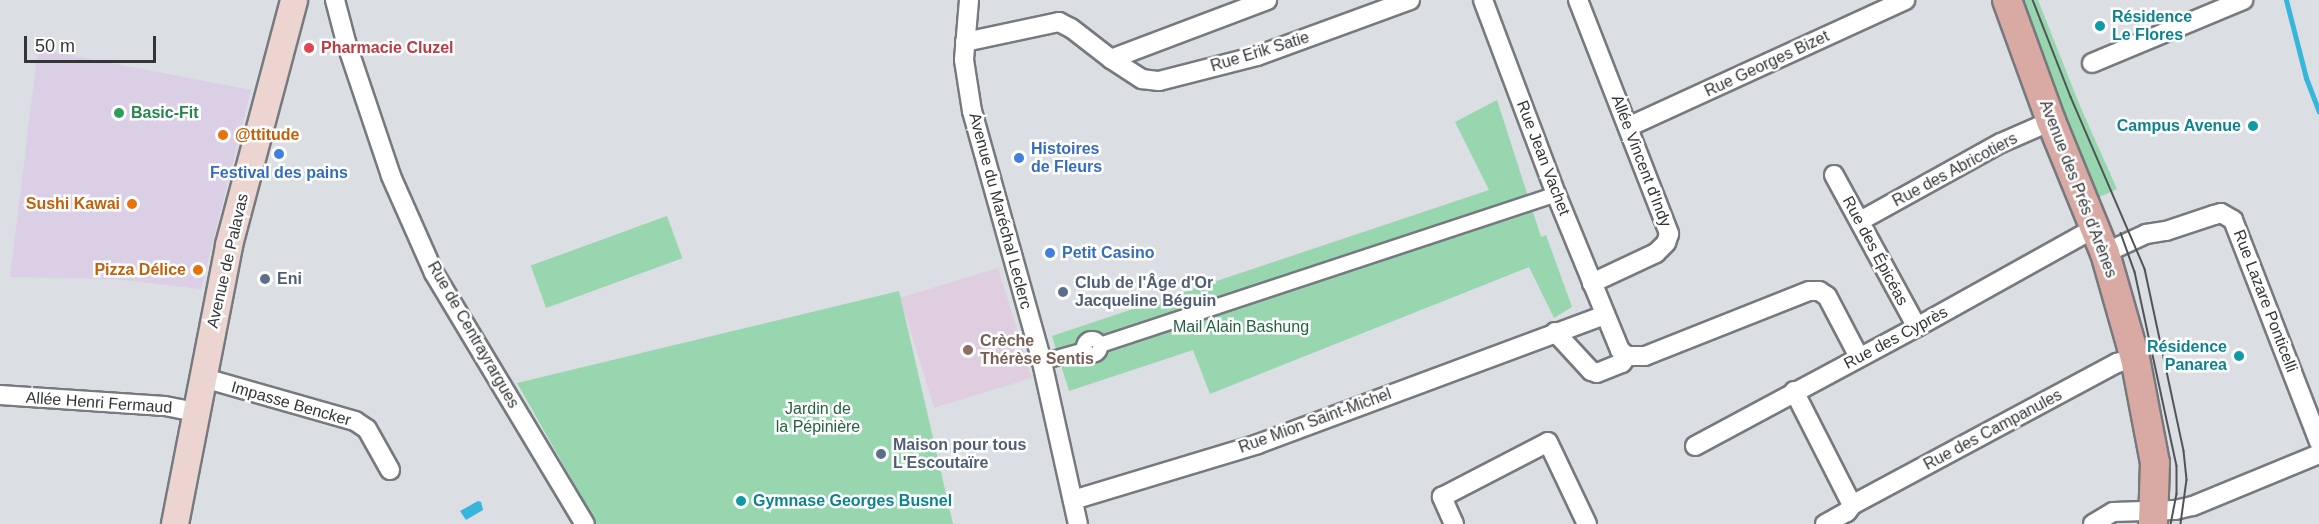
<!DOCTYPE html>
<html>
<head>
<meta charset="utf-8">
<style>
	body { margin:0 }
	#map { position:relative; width:2319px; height:524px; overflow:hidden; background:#dbdee3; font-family:Arial,sans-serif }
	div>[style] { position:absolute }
	.commercial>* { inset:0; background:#dacfe4 }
	.education>* { inset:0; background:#dfcee0; transform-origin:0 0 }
	.green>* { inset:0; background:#97d6ae; transform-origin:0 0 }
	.water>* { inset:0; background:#37b6db }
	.stream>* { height:5px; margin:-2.5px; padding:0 2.5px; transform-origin:2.5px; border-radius:2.5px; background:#37b6db }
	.roads { filter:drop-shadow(2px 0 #76797e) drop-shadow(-2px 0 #76797e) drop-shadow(0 2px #76797e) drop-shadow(0 -2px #76797e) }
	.pedestrian>* { height:14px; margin:-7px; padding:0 7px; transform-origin:7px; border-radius:7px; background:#fff }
	.pedestrian>.ring { margin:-7px; padding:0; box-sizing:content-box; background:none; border:14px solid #fff; border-radius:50% }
	.minor>* { height:18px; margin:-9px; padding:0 9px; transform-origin:9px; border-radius:9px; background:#fff }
	.secondary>* { height:26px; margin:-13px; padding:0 13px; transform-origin:13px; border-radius:13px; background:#ecd4d1 }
	.primary>* { height:28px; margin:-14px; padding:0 14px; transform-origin:14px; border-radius:14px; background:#d9a9a3 }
	.tram>* { height:1.5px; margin:-0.75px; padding:0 0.75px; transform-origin:0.75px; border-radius:0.75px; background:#515456 }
	.dots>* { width:16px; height:16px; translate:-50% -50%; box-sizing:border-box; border:3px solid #fff; border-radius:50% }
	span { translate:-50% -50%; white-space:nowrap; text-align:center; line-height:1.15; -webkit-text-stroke:5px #fff; paint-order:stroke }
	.culture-label { font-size:16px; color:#0d838f; font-weight:700 }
	.left { translate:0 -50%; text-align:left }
	.right { translate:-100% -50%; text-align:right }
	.health-label { font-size:16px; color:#be3a42; font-weight:700 }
	.street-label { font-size:16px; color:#333537 }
	.leisure-label { font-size:16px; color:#27864d; font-weight:700 }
	.food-label { font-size:16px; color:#c56008; font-weight:700 }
	.shop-label { font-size:16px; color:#366cbe; font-weight:700 }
	.service-label { font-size:16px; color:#4e5e75; font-weight:700 }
	.park-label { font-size:16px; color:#21633f }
	.education-label { font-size:16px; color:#785e54; font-weight:700 }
	.scale { position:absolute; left:24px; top:36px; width:132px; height:27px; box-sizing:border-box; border:3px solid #333537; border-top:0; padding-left:8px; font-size:18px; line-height:21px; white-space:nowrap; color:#333537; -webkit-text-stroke:4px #fff; paint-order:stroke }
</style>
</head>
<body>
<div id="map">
	<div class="commercial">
		<i style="clip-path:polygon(38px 49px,251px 90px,201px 289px,114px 279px,10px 277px)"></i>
	</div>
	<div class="education">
		<i style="left:998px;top:268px;width:115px;height:102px;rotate:73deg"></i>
	</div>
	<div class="green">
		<i style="clip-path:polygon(2016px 0,2038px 0,2080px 106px,2117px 189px,2093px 200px)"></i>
		<i style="clip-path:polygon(1497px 100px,1541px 237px,1546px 235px,1572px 307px,1554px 318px,1529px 267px,1210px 394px,1193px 350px,1069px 391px,1052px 336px,1489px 190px,1455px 122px)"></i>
		<i style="left:667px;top:216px;width:45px;height:145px;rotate:70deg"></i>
		<i style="clip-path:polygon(899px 291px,953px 524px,597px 524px,517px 383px)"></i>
	</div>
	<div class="water">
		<i style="clip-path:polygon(478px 501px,481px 502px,483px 510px,466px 520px,460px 511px)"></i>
	</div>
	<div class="stream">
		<i style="left:2286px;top:0;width:81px;rotate:75.6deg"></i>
		<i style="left:2306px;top:78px;width:36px;rotate:69deg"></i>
	</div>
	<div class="roads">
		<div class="pedestrian">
			<i class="ring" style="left:1084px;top:339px;width:2px;height:2px"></i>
			<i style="left:1100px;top:345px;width:480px;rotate:-18.3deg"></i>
			<i style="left:1042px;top:362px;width:45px;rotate:-15.6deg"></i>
		</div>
		<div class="minor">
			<i style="left:335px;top:0;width:43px;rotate:75.3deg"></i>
			<i style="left:346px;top:42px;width:141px;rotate:71.4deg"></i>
			<i style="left:391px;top:176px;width:106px;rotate:66.1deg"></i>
			<i style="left:434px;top:273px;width:293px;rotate:59deg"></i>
			<i style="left:969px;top:0;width:60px;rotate:94.8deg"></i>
			<i style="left:964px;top:60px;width:52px;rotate:81.1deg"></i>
			<i style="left:972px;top:111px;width:261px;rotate:74.4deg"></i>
			<i style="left:1042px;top:362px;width:166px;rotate:77.5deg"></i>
			<i style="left:1483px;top:0;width:207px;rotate:69.4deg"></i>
			<i style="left:1556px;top:194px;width:169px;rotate:67.7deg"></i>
			<i style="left:1620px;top:350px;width:9px;rotate:41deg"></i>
			<i style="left:1627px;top:356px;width:18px"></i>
			<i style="left:1645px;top:356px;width:176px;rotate:-21.6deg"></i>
			<i style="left:1809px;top:291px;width:10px"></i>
			<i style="left:1819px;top:291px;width:9px;rotate:32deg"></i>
			<i style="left:1827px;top:296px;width:69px;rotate:62.3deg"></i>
			<i style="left:1578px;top:0;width:251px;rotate:68.7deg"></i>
			<i style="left:1669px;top:234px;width:9px;rotate:108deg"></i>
			<i style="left:1666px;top:243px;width:14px;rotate:135deg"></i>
			<i style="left:1656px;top:253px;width:71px;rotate:154.9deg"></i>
			<i style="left:965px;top:42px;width:96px;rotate:-12deg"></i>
			<i style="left:1059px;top:22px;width:13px;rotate:27deg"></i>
			<i style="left:1071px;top:28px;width:51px;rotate:37.8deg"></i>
			<i style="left:1111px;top:59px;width:167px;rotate:-20.7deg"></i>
			<i style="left:1111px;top:59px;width:37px;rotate:33deg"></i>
			<i style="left:1142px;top:79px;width:17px;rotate:7deg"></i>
			<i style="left:1159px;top:81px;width:101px;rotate:-14.3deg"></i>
			<i style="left:1257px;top:56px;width:163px;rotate:-20.1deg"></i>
			<i style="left:2092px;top:63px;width:164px;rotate:-22.6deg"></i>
			<i style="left:1628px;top:127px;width:305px;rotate:-24.6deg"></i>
			<i style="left:1834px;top:175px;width:173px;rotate:61.4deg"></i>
			<i style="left:1860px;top:221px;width:161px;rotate:-29deg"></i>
			<i style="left:2001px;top:143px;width:55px;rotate:-23.7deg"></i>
			<i style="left:2105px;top:253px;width:45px;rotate:-24.9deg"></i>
			<i style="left:2146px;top:234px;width:20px;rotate:-9deg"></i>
			<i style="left:2166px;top:231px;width:51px;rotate:-18.4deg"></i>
			<i style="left:2214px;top:215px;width:7px;rotate:-16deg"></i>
			<i style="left:2221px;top:213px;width:14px;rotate:30deg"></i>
			<i style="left:2233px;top:220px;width:238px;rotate:68.8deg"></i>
			<i style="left:1555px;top:332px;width:53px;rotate:47.3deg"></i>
			<i style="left:1591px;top:371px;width:6px;rotate:18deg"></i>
			<i style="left:1597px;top:373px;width:27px;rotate:-22deg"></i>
			<i style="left:1622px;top:363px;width:9px;rotate:-54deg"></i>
			<i style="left:204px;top:378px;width:157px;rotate:15.9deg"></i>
			<i style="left:355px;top:421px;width:14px;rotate:34deg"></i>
			<i style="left:367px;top:429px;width:47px;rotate:60.7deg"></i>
			<i style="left:1794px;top:391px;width:128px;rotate:63deg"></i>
			<i style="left:0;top:395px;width:165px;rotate:3.8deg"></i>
			<i style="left:165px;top:406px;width:33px;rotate:11deg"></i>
			<i style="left:1695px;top:446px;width:252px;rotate:-28.2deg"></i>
			<i style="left:1917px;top:327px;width:204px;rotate:-29.1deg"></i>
			<i style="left:1073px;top:500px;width:193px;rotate:-16.8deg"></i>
			<i style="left:1258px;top:444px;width:370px;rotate:-20.4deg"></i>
			<i style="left:1454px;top:524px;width:30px;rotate:-114deg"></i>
			<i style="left:1442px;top:497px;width:119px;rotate:-27.4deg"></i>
			<i style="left:1548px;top:442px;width:91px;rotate:64.6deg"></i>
			<i style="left:1825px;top:524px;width:25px;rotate:-29deg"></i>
			<i style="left:1847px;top:512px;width:9px;rotate:-54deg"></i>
			<i style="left:1852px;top:505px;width:301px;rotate:-28.2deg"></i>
			<i style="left:2117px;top:363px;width:19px;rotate:-16deg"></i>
			<i style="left:2093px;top:524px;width:23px;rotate:-31deg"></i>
			<i style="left:2113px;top:512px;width:62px;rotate:-1.8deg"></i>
			<i style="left:2175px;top:510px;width:18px;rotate:-13deg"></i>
			<i style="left:2193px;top:506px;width:136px;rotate:-22.4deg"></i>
		</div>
		<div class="secondary">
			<i style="left:175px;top:524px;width:284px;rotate:-79deg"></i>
			<i style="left:229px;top:245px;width:253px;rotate:-75.1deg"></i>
		</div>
		<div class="primary">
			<i style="left:2007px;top:0;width:129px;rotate:70deg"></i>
			<i style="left:2051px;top:121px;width:143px;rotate:67.8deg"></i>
			<i style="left:2105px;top:253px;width:109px;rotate:74.1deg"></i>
			<i style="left:2135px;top:358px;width:107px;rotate:79.2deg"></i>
			<i style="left:2155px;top:463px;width:61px;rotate:91.9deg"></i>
		</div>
	</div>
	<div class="tram">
		<i style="left:2033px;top:0;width:104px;rotate:68.6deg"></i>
		<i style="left:2071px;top:97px;width:187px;rotate:66.7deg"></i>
		<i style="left:2145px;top:269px;width:186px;rotate:77.9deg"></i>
		<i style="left:2184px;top:451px;width:29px;rotate:84deg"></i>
		<i style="left:2187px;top:480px;width:44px;rotate:97.8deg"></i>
		<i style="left:2121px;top:233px;width:41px;rotate:70.3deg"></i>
		<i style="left:2135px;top:272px;width:198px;rotate:77.8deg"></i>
		<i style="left:2177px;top:466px;width:28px;rotate:90deg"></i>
		<i style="left:2177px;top:494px;width:31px;rotate:101deg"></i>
	</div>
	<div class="dots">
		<i style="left:2100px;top:26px;background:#0f9aa8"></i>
		<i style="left:309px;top:48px;background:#e0444e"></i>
		<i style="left:119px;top:113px;background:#2e9e5b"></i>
		<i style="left:2253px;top:126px;background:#0f9aa8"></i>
		<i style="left:223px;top:135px;background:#e8710a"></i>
		<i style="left:279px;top:154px;background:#3f7fe0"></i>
		<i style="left:1019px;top:158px;background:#3f7fe0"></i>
		<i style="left:132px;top:204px;background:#e8710a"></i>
		<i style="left:1050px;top:253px;background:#3f7fe0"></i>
		<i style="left:198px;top:270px;background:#e8710a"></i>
		<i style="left:265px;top:279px;background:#5c6f8a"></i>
		<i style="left:1063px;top:292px;background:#5c6f8a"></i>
		<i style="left:968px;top:350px;background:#8d6e63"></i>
		<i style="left:2239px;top:356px;background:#0f9aa8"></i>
		<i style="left:881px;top:454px;background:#5c6f8a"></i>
		<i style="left:741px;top:501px;background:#0f9aa8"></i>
	</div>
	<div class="culture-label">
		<span class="left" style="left:2112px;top:26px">Résidence<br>Le Flores</span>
		<span class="right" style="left:2241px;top:126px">Campus Avenue</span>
		<span class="right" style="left:2227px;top:356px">Résidence<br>Panarea</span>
		<span class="left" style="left:753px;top:501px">Gymnase Georges Busnel</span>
	</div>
	<div class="health-label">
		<span class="left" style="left:321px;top:48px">Pharmacie Cluzel</span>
	</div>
	<div class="street-label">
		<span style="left:1260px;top:52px;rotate:-17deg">Rue Erik Satie</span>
		<span style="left:1767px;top:64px;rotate:-25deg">Rue Georges Bizet</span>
		<span style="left:1543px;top:158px;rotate:69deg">Rue Jean Vachet</span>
		<span style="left:1641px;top:161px;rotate:69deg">Allée Vincent d'Indy</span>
		<span style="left:1955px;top:170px;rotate:-28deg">Rue des Abricotiers</span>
		<span style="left:2078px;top:189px;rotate:69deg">Avenue des Prés d'Arènes</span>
		<span style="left:1000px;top:211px;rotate:75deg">Avenue du Maréchal Leclerc</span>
		<span style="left:1875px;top:251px;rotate:62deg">Rue des Épicéas</span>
		<span style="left:228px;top:261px;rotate:-77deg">Avenue de Palavas</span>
		<span style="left:2265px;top:301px;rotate:69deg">Rue Lazare Ponticelli</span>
		<span style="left:473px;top:335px;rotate:60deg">Rue de Centrayrargues</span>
		<span style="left:1896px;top:338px;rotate:-28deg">Rue des Cyprès</span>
		<span style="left:99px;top:403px;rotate:4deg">Allée Henri Fermaud</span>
		<span style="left:291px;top:404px;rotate:16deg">Impasse Bencker</span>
		<span style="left:1315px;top:421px;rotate:-20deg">Rue Mion Saint-Michel</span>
		<span style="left:1993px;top:430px;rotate:-28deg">Rue des Campanules</span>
	</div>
	<div class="leisure-label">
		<span class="left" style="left:131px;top:113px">Basic-Fit</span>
	</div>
	<div class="food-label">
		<span class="left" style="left:235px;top:135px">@ttitude</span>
		<span class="right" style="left:120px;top:204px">Sushi Kawai</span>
		<span class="right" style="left:186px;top:270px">Pizza Délice</span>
	</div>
	<div class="shop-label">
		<span class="left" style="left:1031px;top:158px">Histoires<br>de Fleurs</span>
		<span style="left:279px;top:173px">Festival des pains</span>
		<span class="left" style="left:1062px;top:253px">Petit Casino</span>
	</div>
	<div class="service-label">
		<span class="left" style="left:277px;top:279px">Eni</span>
		<span class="left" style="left:1075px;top:292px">Club de l'Âge d'Or<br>Jacqueline Béguin</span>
		<span class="left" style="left:893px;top:454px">Maison pour tous<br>L'Escoutaïre</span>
	</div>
	<div class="park-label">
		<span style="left:1241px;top:327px">Mail Alain Bashung</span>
		<span style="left:818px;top:418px">Jardin de<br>la Pépinière</span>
	</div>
	<div class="education-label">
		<span class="left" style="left:980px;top:350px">Crèche<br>Thérèse Sentis</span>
	</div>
	<div class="scale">50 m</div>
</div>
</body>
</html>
